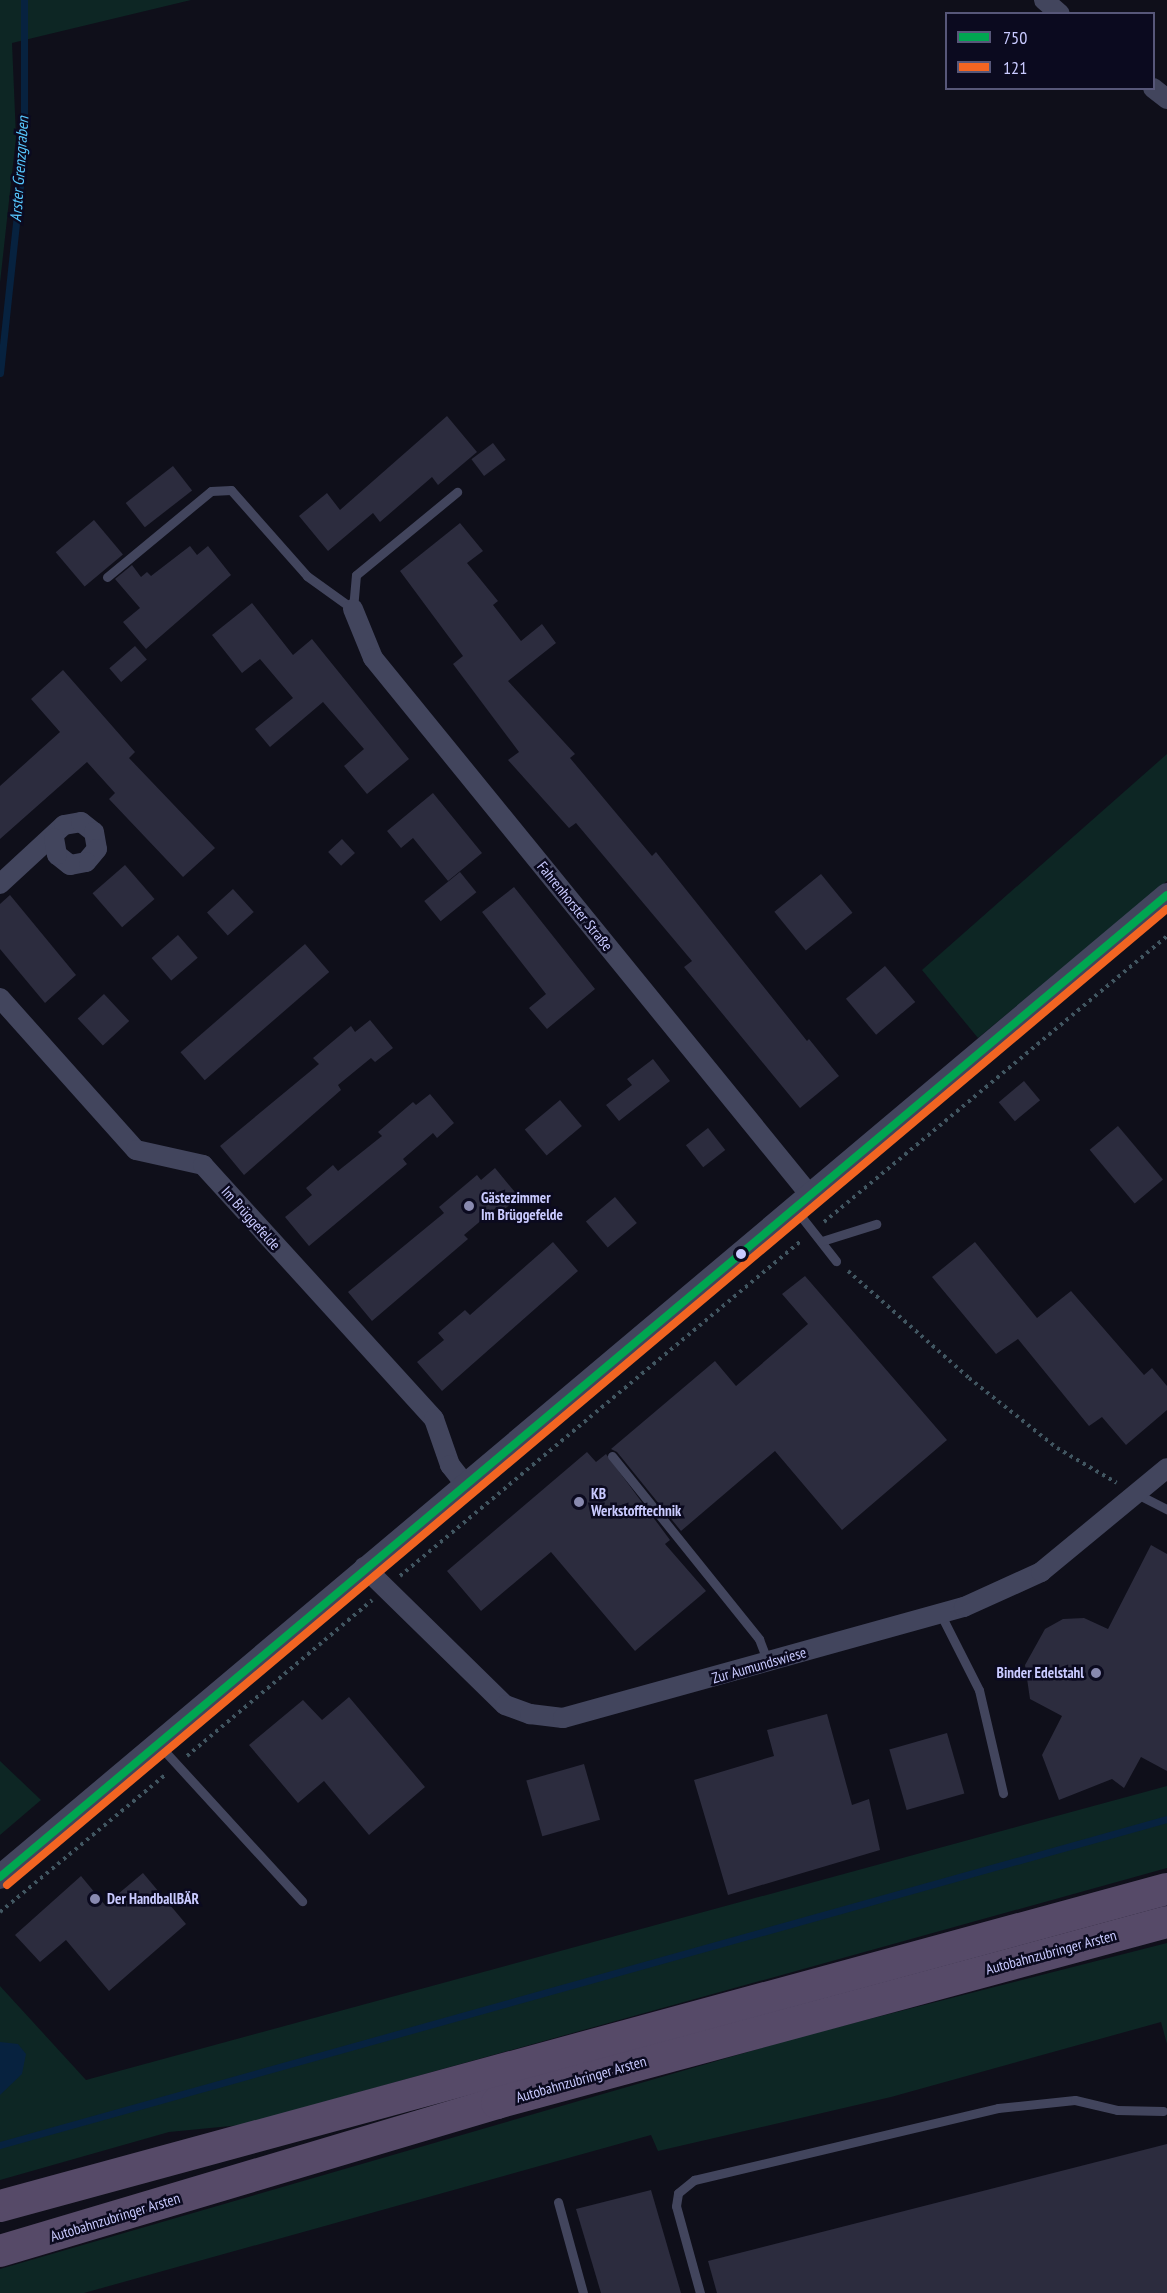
<!DOCTYPE html>
<html>
<head>
<meta charset="utf-8">
<style>
	body { margin:0 }
	#map { position:relative; width:1167px; height:2293px; overflow:hidden; background:#0f0f1a; font-family:"PT Sans Narrow",sans-serif }
	div>[style] { position:absolute }
	.green>* { inset:0; background:#0d2624 }
	.water>* { inset:0; background:#07223f }
	.stream>* { height:7px; margin:-3.5px; padding:0 3.5px; transform-origin:3.5px; border-radius:3.5px; background:#07223f }
	.building>* { inset:0; background:#2c2c3e; transform-origin:0 0 }
	.path>* { height:4px; margin-top:-2px; transform-origin:0; background:repeating-linear-gradient(90deg,#415661 0 3px,transparent 0 7.5px) }
	.service>* { height:9px; margin:-4.5px; padding:0 4.5px; transform-origin:4.5px; border-radius:4.5px; background:#42455d }
	.minor>* { height:20px; margin:-10px; padding:0 10px; transform-origin:10px; border-radius:10px; background:#42455d }
	.tertiary>* { height:24px; margin:-12px; padding:0 12px; transform-origin:12px; border-radius:12px; background:#42455d }
	.trunk>* { height:32px; margin:-16px; padding:0 16px; transform-origin:16px; border-radius:16px; background:#564a68 }
	.bus-1>* { height:8px; margin:-4px; padding:0 4px; transform-origin:4px; border-radius:4px; background:#00a651 }
	.bus-2>* { height:8px; margin:-4px; padding:0 4px; transform-origin:4px; border-radius:4px; background:#f26522 }
	.dots>* { width:16px; height:16px; translate:-50% -50%; box-sizing:border-box; border:3px solid #0b0a1f; border-radius:50% }
	span { translate:-50% -50%; white-space:nowrap; text-align:center; line-height:1.15; -webkit-text-stroke:5px #0b0a1f; paint-order:stroke }
	.street-label { font-size:15px; color:#c9caff }
	.poi-label { font-size:15px; color:#c9caff; font-weight:700 }
	.left { translate:0 -50%; text-align:left }
	.right { translate:-100% -50%; text-align:right }
	.water-label { font-size:16px; color:#57c8ff; font-style:italic }
	.legend { position:absolute; left:945px; top:12px; width:210px; height:78px; box-sizing:border-box; background:#0b0a1f; border:2px solid #575779; margin:0; padding:8px 10px; list-style:none; font-size:18px; color:#c9caff }
	.legend li { display:flex; align-items:center; gap:12px; height:30px }
	.legend b { width:30px; border:2px solid #575779 }
</style>
</head>
<body>
<div id="map">
	<div class="green">
		<i style="clip-path:polygon(0 0,191px 0,12px 43px,16px 137px,0 283px)"></i>
		<i style="clip-path:polygon(1167px 754px,1167px 881px,978px 1038px,922px 970px)"></i>
		<i style="clip-path:polygon(0 1761px,41px 1800px,0 1835px)"></i>
		<i style="clip-path:polygon(1167px 1786px,1167px 1868px,241px 2125px,169px 2132px,0 2180px,0 1986px,86px 2080px)"></i>
		<i style="clip-path:polygon(1167px 1943px,1167px 2044px,1161px 2022px,891px 2097px,658px 2151px,651px 2135px,84px 2293px,0 2293px,0 2269px,799px 2037px)"></i>
	</div>
	<div class="water">
		<i style="clip-path:polygon(0 2042px,18px 2044px,26px 2054px,22px 2074px,0 2095px)"></i>
	</div>
	<div class="stream">
		<i style="left:0;top:373px;width:224px;rotate:-83.9deg"></i>
		<i style="left:24px;top:150px;width:150px;rotate:-90deg"></i>
		<i style="left:0;top:2145px;width:1212px;rotate:-15.61deg"></i>
	</div>
	<div class="building">
		<i style="clip-path:polygon(447px 416px,477px 452px,438px 485px,432px 477px,380px 522px,373px 513px,328px 551px,299px 516px,327px 493px,340px 510px)"></i>
		<i style="left:493px;top:443px;width:21px;height:27px;rotate:53deg"></i>
		<i style="left:173px;top:466px;width:31px;height:60px;rotate:52deg"></i>
		<i style="left:94px;top:520px;width:45px;height:50px;rotate:50deg"></i>
		<i style="clip-path:polygon(460px 523px,483px 551px,467px 563px,498px 601px,493px 605px,521px 641px,542px 624px,556px 643px,508px 681px,575px 754px,570px 758px,652px 856px,656px 852px,807px 1041px,809px 1039px,839px 1076px,800px 1108px,684px 967px,692px 961px,576px 823px,569px 828px,508px 760px,519px 752px,453px 664px,463px 656px,400px 571px)"></i>
		<i style="clip-path:polygon(190px 546px,197px 555px,208px 546px,231px 575px,146px 649px,123px 622px,140px 608px,115px 579px,132px 565px,141px 577px,147px 572px,151px 576px)"></i>
		<i style="clip-path:polygon(252px 603px,293px 655px,312px 639px,409px 759px,367px 794px,344px 766px,364px 749px,323px 702px,270px 747px,255px 729px,293px 698px,260px 659px,242px 673px,212px 635px)"></i>
		<i style="left:135px;top:646px;width:18px;height:34px;rotate:49deg"></i>
		<i style="clip-path:polygon(63px 670px,135px 752px,129px 758px,215px 848px,183px 877px,109px 799px,115px 793px,87px 762px,0 839px,0 786px,60px 732px,31px 699px)"></i>
		<i style="clip-path:polygon(433px 793px,482px 853px,448px 881px,413px 838px,401px 848px,387px 831px)"></i>
		<i style="left:342px;top:839px;width:19px;height:19px;rotate:47deg"></i>
		<i style="left:125px;top:865px;width:45px;height:43px;rotate:49deg"></i>
		<i style="left:460px;top:872px;width:26px;height:46px;rotate:51deg"></i>
		<i style="left:821px;top:874px;width:50px;height:60px;rotate:51deg"></i>
		<i style="clip-path:polygon(514px 887px,595px 989px,547px 1029px,529px 1008px,546px 994px,482px 912px)"></i>
		<i style="left:233px;top:889px;width:31px;height:35px;rotate:48deg"></i>
		<i style="clip-path:polygon(10px 895px,76px 975px,45px 1003px,0 949px,0 904px)"></i>
		<i style="left:178px;top:935px;width:30px;height:35px;rotate:49deg"></i>
		<i style="left:305px;top:944px;width:37px;height:165px;rotate:49deg"></i>
		<i style="left:885px;top:966px;width:47px;height:51px;rotate:50deg"></i>
		<i style="left:104px;top:994px;width:37px;height:36px;rotate:47deg"></i>
		<i style="clip-path:polygon(370px 1020px,393px 1048px,375px 1062px,371px 1058px,338px 1085px,341px 1090px,244px 1175px,220px 1146px,319px 1064px,313px 1058px,351px 1026px,355px 1032px)"></i>
		<i style="clip-path:polygon(653px 1059px,670px 1081px,619px 1121px,606px 1105px,632px 1085px,627px 1079px)"></i>
		<i style="left:1024px;top:1081px;width:25px;height:33px;rotate:50deg"></i>
		<i style="clip-path:polygon(430px 1094px,454px 1123px,437px 1138px,433px 1133px,403px 1159px,407px 1164px,309px 1246px,285px 1217px,312px 1195px,306px 1188px,333px 1165px,338px 1171px,382px 1136px,378px 1132px,413px 1102px,416px 1105px)"></i>
		<i style="left:560px;top:1100px;width:34px;height:46px;rotate:50deg"></i>
		<i style="left:1118px;top:1126px;width:70px;height:37px;rotate:50deg"></i>
		<i style="left:708px;top:1128px;width:28px;height:28px;rotate:52deg"></i>
		<i style="clip-path:polygon(495px 1168px,519px 1197px,501px 1212px,497px 1207px,464px 1235px,468px 1239px,372px 1321px,348px 1292px,444px 1213px,439px 1207px,477px 1175px,481px 1180px)"></i>
		<i style="left:615px;top:1197px;width:34px;height:38px;rotate:50deg"></i>
		<i style="clip-path:polygon(553px 1242px,578px 1271px,442px 1391px,417px 1362px,444px 1340px,438px 1333px,465px 1310px,470px 1315px)"></i>
		<i style="clip-path:polygon(975px 1242px,1037px 1318px,1071px 1291px,1144px 1375px,1152px 1368px,1167px 1386px,1167px 1410px,1126px 1445px,1102px 1417px,1089px 1426px,1018px 1339px,996px 1354px,932px 1277px)"></i>
		<i style="clip-path:polygon(805px 1276px,947px 1440px,842px 1530px,775px 1451px,681px 1531px,617px 1452px,611px 1449px,715px 1361px,736px 1386px,808px 1324px,782px 1294px)"></i>
		<i style="clip-path:polygon(587px 1452px,596px 1462px,606px 1454px,670px 1540px,665px 1544px,706px 1591px,635px 1651px,551px 1552px,481px 1611px,447px 1571px)"></i>
		<i style="clip-path:polygon(1151px 1545px,1167px 1554px,1167px 1771px,1141px 1757px,1124px 1788px,1112px 1779px,1059px 1800px,1042px 1755px,1062px 1716px,1030px 1699px,1025px 1665px,1045px 1629px,1063px 1619px,1084px 1618px,1108px 1629px)"></i>
		<i style="clip-path:polygon(349px 1697px,425px 1787px,369px 1835px,324px 1781px,298px 1803px,249px 1745px,303px 1700px,322px 1720px)"></i>
		<i style="clip-path:polygon(827px 1714px,852px 1805px,869px 1799px,880px 1850px,728px 1895px,694px 1780px,774px 1756px,767px 1730px)"></i>
		<i style="left:947px;top:1733px;width:63px;height:60px;rotate:74deg"></i>
		<i style="left:584px;top:1764px;width:58px;height:60px;rotate:74deg"></i>
		<i style="clip-path:polygon(143px 1873px,186px 1924px,109px 1991px,66px 1940px,40px 1962px,15px 1935px,81px 1876px,105px 1905px)"></i>
		<i style="clip-path:polygon(1167px 2144px,1167px 2293px,717px 2293px,708px 2261px)"></i>
		<i style="clip-path:polygon(651px 2190px,681px 2293px,601px 2293px,576px 2209px)"></i>
	</div>
	<div class="path">
		<i style="left:824px;top:1222px;width:447px;rotate:-39.8deg"></i>
		<i style="left:848px;top:1271px;width:162px;rotate:41.5deg"></i>
		<i style="left:969px;top:1378px;width:112px;rotate:38.5deg"></i>
		<i style="left:1057px;top:1448px;width:69px;rotate:30.3deg"></i>
		<i style="left:400px;top:1576px;width:524px;rotate:-39.89deg"></i>
		<i style="left:187px;top:1756px;width:242px;rotate:-40.1deg"></i>
		<i style="left:0;top:1912px;width:216px;rotate:-39.7deg"></i>
	</div>
	<div class="service">
		<i style="left:107px;top:577px;width:135px;rotate:-39.6deg"></i>
		<i style="left:211px;top:491px;width:20px;rotate:-3deg"></i>
		<i style="left:231px;top:490px;width:115px;rotate:48.5deg"></i>
		<i style="left:307px;top:576px;width:57px;rotate:35.7deg"></i>
		<i style="left:353px;top:609px;width:34px;rotate:-85deg"></i>
		<i style="left:356px;top:575px;width:131px;rotate:-39.4deg"></i>
		<i style="left:796px;top:1210px;width:65px;rotate:51.9deg"></i>
		<i style="left:822px;top:1241px;width:57px;rotate:-17.5deg"></i>
		<i style="left:612px;top:1456px;width:235px;rotate:51.2deg"></i>
		<i style="left:759px;top:1639px;width:26px;rotate:69deg"></i>
		<i style="left:1137px;top:1494px;width:34px;rotate:27deg"></i>
		<i style="left:941px;top:1615px;width:84px;rotate:63.1deg"></i>
		<i style="left:979px;top:1690px;width:106px;rotate:76.9deg"></i>
		<i style="left:159px;top:1745px;width:212px;rotate:47.5deg"></i>
		<i style="left:558px;top:2202px;width:94px;rotate:74.6deg"></i>
		<i style="left:700px;top:2293px;width:90px;rotate:-105.4deg"></i>
		<i style="left:676px;top:2206px;width:13px;rotate:-81deg"></i>
		<i style="left:678px;top:2193px;width:21px;rotate:-39deg"></i>
		<i style="left:694px;top:2180px;width:312px;rotate:-13.3deg"></i>
		<i style="left:998px;top:2108px;width:77px;rotate:-5.9deg"></i>
		<i style="left:1075px;top:2100px;width:43px;rotate:13.4deg"></i>
		<i style="left:1117px;top:2110px;width:46px;rotate:1.2deg"></i>
	</div>
	<div class="minor">
		<i style="left:1044px;top:0;width:21px;rotate:41deg"></i>
		<i style="left:1153px;top:88px;width:18px;rotate:38deg"></i>
		<i style="left:353px;top:609px;width:53px;rotate:67.8deg"></i>
		<i style="left:373px;top:658px;width:692px;rotate:50.86deg"></i>
		<i style="left:0;top:884px;width:87px;rotate:-42.7deg"></i>
		<i style="left:64px;top:825px;width:17px;rotate:-10deg"></i>
		<i style="left:81px;top:822px;width:16px;rotate:38deg"></i>
		<i style="left:94px;top:832px;width:17px;rotate:80deg"></i>
		<i style="left:97px;top:849px;width:17px;rotate:130deg"></i>
		<i style="left:86px;top:862px;width:16px;rotate:169deg"></i>
		<i style="left:70px;top:865px;width:16px;rotate:-142deg"></i>
		<i style="left:57px;top:855px;width:17px;rotate:-100deg"></i>
		<i style="left:0;top:998px;width:204px;rotate:48.2deg"></i>
		<i style="left:136px;top:1150px;width:69px;rotate:12.6deg"></i>
		<i style="left:203px;top:1165px;width:343px;rotate:47.7deg"></i>
		<i style="left:434px;top:1419px;width:49px;rotate:70.8deg"></i>
		<i style="left:450px;top:1465px;width:24px;rotate:52deg"></i>
		<i style="left:364px;top:1567px;width:197px;rotate:44.4deg"></i>
		<i style="left:505px;top:1705px;width:27px;rotate:20deg"></i>
		<i style="left:530px;top:1714px;width:33px;rotate:7deg"></i>
		<i style="left:563px;top:1718px;width:416px;rotate:-15.5deg"></i>
		<i style="left:964px;top:1607px;width:85px;rotate:-24.4deg"></i>
		<i style="left:1041px;top:1572px;width:163px;rotate:-39.5deg"></i>
	</div>
	<div class="tertiary">
		<i style="left:0;top:1877px;width:1525px;rotate:-40.08deg"></i>
	</div>
	<div class="trunk">
		<i style="left:0;top:2206px;width:1209px;rotate:-15.2deg"></i>
		<i style="left:0;top:2251px;width:519px;rotate:-16.58deg"></i>
		<i style="left:497px;top:2103px;width:694px;rotate:-15.12deg"></i>
	</div>
	<div class="bus-1">
		<i style="left:0;top:1877px;width:1525px;rotate:-40.08deg"></i>
	</div>
	<div class="bus-2">
		<i style="left:7px;top:1885px;width:1516px;rotate:-40.08deg"></i>
	</div>
	<div class="dots">
		<i style="left:469px;top:1206px;background:#8889af"></i>
		<i style="left:741px;top:1254px;background:#c9caff"></i>
		<i style="left:579px;top:1502px;background:#8889af"></i>
		<i style="left:1096px;top:1673px;background:#8889af"></i>
		<i style="left:95px;top:1899px;background:#8889af"></i>
	</div>
	<div class="street-label">
		<span style="left:575px;top:906px;rotate:51deg">Fahrenhorster Straße</span>
		<span style="left:251px;top:1218px;rotate:48deg">Im Brüggefelde</span>
		<span style="left:759px;top:1665px;rotate:-16deg">Zur Aumundswiese</span>
		<span style="left:1051px;top:1952px;rotate:-15deg">Autobahnzubringer Arsten</span>
		<span style="left:581px;top:2079px;rotate:-16deg">Autobahnzubringer Arsten</span>
		<span style="left:115px;top:2217px;rotate:-17deg">Autobahnzubringer Arsten</span>
	</div>
	<div class="poi-label">
		<span class="left" style="left:481px;top:1206px">Gästezimmer<br>Im Brüggefelde</span>
		<span class="left" style="left:591px;top:1502px">KB<br>Werkstofftechnik</span>
		<span class="right" style="left:1084px;top:1673px">Binder Edelstahl</span>
		<span class="left" style="left:107px;top:1899px">Der HandballBÄR</span>
	</div>
	<div class="water-label">
		<span style="left:19px;top:169px;rotate:-86deg">Arster Grenzgraben</span>
	</div>
	<ul class="legend">
	<li><b style="height:8px;background:#00a651"></b>750</li>
	<li><b style="height:8px;background:#f26522"></b>121</li>
	</ul>
</div>
</body>
</html>
